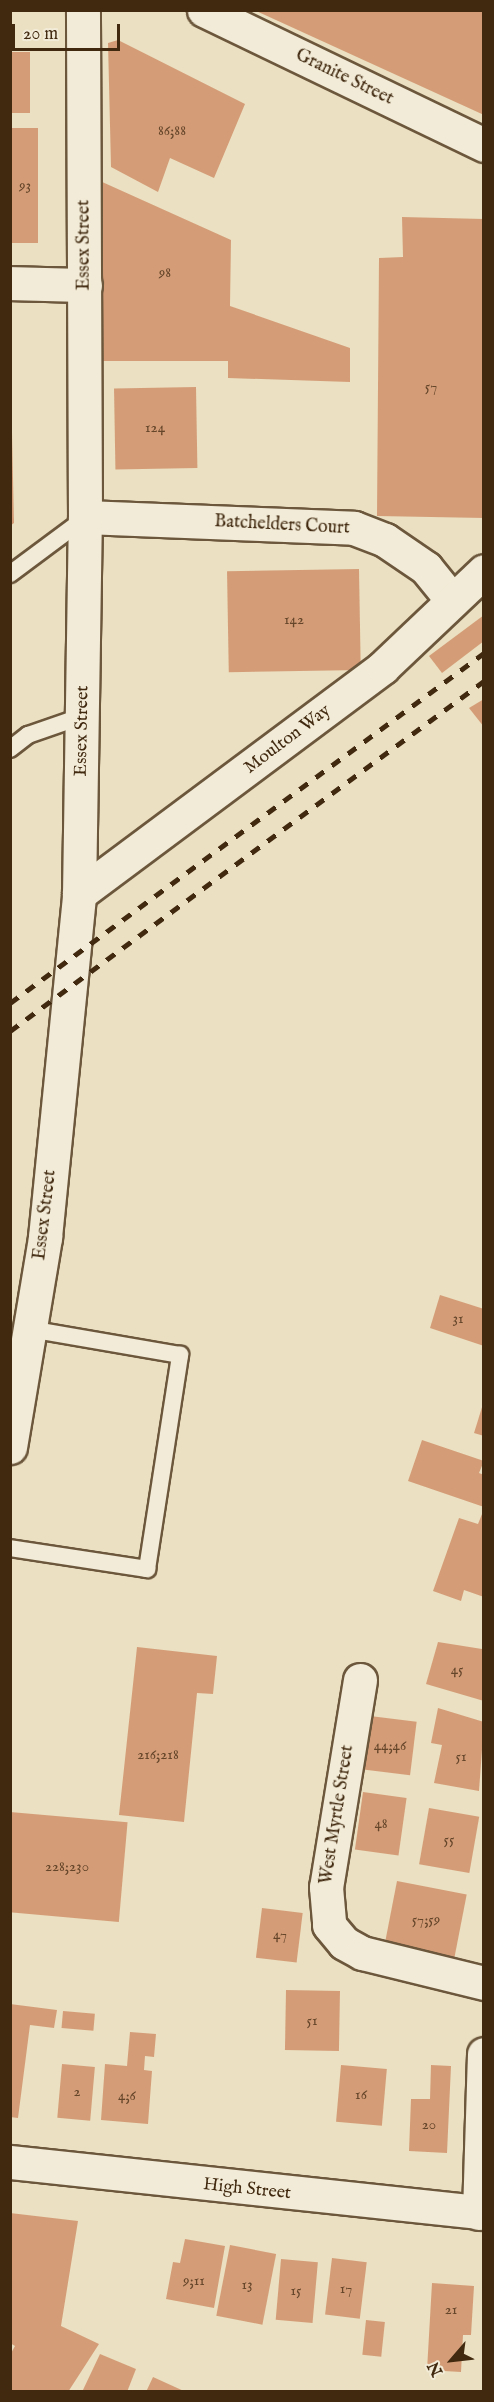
<!DOCTYPE html>
<html>
<head>
<meta charset="utf-8">
<style>
	body { margin:0 }
	#map { position:relative; width:494px; height:2402px; overflow:hidden; background:#ebe0c1; font-family:"IM FELL English",serif }
	div>[style] { position:absolute }
	.building>* { inset:0; background:#d49d78; transform-origin:0 0 }
	.roads { filter:drop-shadow(2px 0 #6c573c) drop-shadow(-2px 0 #6c573c) drop-shadow(0 2px #6c573c) drop-shadow(0 -2px #6c573c) }
	.lane>* { height:16px; margin:-8px; padding:0 8px; transform-origin:8px; border-radius:8px; background:#f2ebd7 }
	.street>* { height:33px; margin:-16.5px; padding:0 16.5px; transform-origin:16.5px; border-radius:16.5px; background:#f2ebd7 }
	.secondary>* { height:33px; margin:-16.5px; padding:0 16.5px; transform-origin:16.5px; border-radius:16.5px; background:#f2ebd7 }
	.rail>* { height:4.5px; margin-top:-2.25px; transform-origin:0; background:repeating-linear-gradient(90deg,#412910 0 10px,transparent 0 20px) }
	span { translate:-50% -50%; white-space:nowrap; text-align:center; line-height:1.15; -webkit-text-stroke:4.5px #f2ebd7; paint-order:stroke }
	.number-label { font-size:15px; color:#66462a }
	.number-label span { -webkit-text-stroke-width:0 }
	.street-label { font-size:18px; color:#412910 }
	.frame { position:absolute; inset:0; border:12px solid #412910; pointer-events:none }
	.north { position:absolute; left:422px; top:2330px; width:60px; height:60px; -webkit-text-stroke:4px #f2ebd7; paint-order:stroke; rotate:242deg; font-size:16px; font-weight:700; line-height:24px; text-align:center; color:#412910 }
	.north::after { content:''; display:block; margin:auto; width:21px; height:27px; background:#412910; clip-path:polygon(50% 0,100% 100%,50% 72%,0 100%) }
	.scale { position:absolute; left:12px; top:24px; width:108px; height:27px; box-sizing:border-box; border:3px solid #412910; border-top:0; padding-left:8px; font-size:18px; line-height:21px; white-space:nowrap; color:#412910; -webkit-text-stroke:4px #f2ebd7; paint-order:stroke }
</style>
</head>
<body>
<div id="map">
	<div class="building">
		<i style="clip-path:polygon(254px 10px,484px 10px,484px 115px)"></i>
		<i style="clip-path:polygon(118px 40px,245px 104px,214px 178px,170px 158px,158px 192px,111px 167px,108px 43px)"></i>
		<i style="left:10px;top:52px;width:20px;height:61px"></i>
		<i style="left:10px;top:128px;width:28px;height:115px"></i>
		<i style="clip-path:polygon(100px 181px,231px 240px,230px 306px,350px 348px,350px 382px,228px 378px,228px 361px,100px 361px)"></i>
		<i style="clip-path:polygon(402px 217px,484px 219px,484px 518px,377px 516px,379px 258px,403px 257px)"></i>
		<i style="clip-path:polygon(10px 341px,14px 523px,10px 526px)"></i>
		<i style="left:196px;top:387px;width:81px;height:82px;rotate:89deg"></i>
		<i style="left:359px;top:569px;width:101px;height:132px;rotate:89deg"></i>
		<i style="clip-path:polygon(484px 615px,484px 641px,442px 673px,429px 656px)"></i>
		<i style="clip-path:polygon(484px 699px,484px 727px,469px 708px)"></i>
		<i style="clip-path:polygon(440px 1295px,484px 1309px,484px 1346px,430px 1328px)"></i>
		<i style="clip-path:polygon(483px 1404px,484px 1404px,484px 1436px,474px 1433px)"></i>
		<i style="clip-path:polygon(422px 1440px,484px 1461px,479px 1473px,484px 1475px,484px 1507px,408px 1481px)"></i>
		<i style="clip-path:polygon(484px 1509px,484px 1597px,464px 1590px,461px 1601px,433px 1591px,459px 1518px,478px 1524px)"></i>
		<i style="clip-path:polygon(438px 1642px,482px 1649px,484px 1701px,426px 1684px)"></i>
		<i style="clip-path:polygon(137px 1647px,217px 1656px,213px 1694px,197px 1693px,184px 1822px,119px 1815px)"></i>
		<i style="clip-path:polygon(438px 1708px,484px 1722px,479px 1791px,434px 1783px,442px 1745px,431px 1743px)"></i>
		<i style="left:370px;top:1716px;width:47px;height:54px;rotate:7deg"></i>
		<i style="left:363px;top:1792px;width:44px;height:58px;rotate:8deg"></i>
		<i style="left:429px;top:1808px;width:51px;height:57px;rotate:10deg"></i>
		<i style="left:10px;top:1812px;width:118px;height:100px;rotate:5deg"></i>
		<i style="left:397px;top:1881px;width:71px;height:66px;rotate:11deg"></i>
		<i style="left:262px;top:1908px;width:41px;height:50px;rotate:7deg"></i>
		<i style="left:286px;top:1990px;width:54px;height:60px;rotate:1deg"></i>
		<i style="clip-path:polygon(10px 2004px,57px 2010px,54px 2028px,30px 2025px,18px 2118px,10px 2117px)"></i>
		<i style="left:63px;top:2011px;width:32px;height:17px;rotate:5deg"></i>
		<i style="clip-path:polygon(130px 2032px,156px 2034px,154px 2057px,145px 2056px,144px 2070px,152px 2071px,148px 2124px,101px 2120px,105px 2064px,127px 2066px)"></i>
		<i style="left:62px;top:2064px;width:33px;height:54px;rotate:5deg"></i>
		<i style="left:341px;top:2065px;width:46px;height:57px;rotate:5deg"></i>
		<i style="clip-path:polygon(431px 2065px,451px 2066px,447px 2153px,409px 2151px,411px 2099px,430px 2099px)"></i>
		<i style="clip-path:polygon(10px 2213px,78px 2221px,61px 2326px,99px 2344px,68px 2392px,10px 2392px,10px 2355px,15px 2346px,10px 2343px)"></i>
		<i style="clip-path:polygon(185px 2239px,225px 2246px,214px 2308px,166px 2299px,173px 2262px,180px 2263px)"></i>
		<i style="left:230px;top:2245px;width:47px;height:72px;rotate:11deg"></i>
		<i style="left:332px;top:2258px;width:35px;height:57px;rotate:7deg"></i>
		<i style="left:281px;top:2259px;width:37px;height:61px;rotate:5deg"></i>
		<i style="clip-path:polygon(432px 2283px,474px 2286px,471px 2335px,463px 2335px,461px 2372px,427px 2370px)"></i>
		<i style="left:366px;top:2320px;width:19px;height:35px;rotate:6deg"></i>
		<i style="clip-path:polygon(100px 2354px,136px 2369px,127px 2392px,82px 2392px)"></i>
		<i style="clip-path:polygon(153px 2377px,186px 2392px,146px 2392px)"></i>
	</div>
	<div class="roads">
		<div class="lane">
			<i style="left:10px;top:574px;width:94px;rotate:-36.7deg"></i>
			<i style="left:10px;top:749px;width:23px;rotate:-38deg"></i>
			<i style="left:28px;top:735px;width:58px;rotate:-19.1deg"></i>
			<i style="left:10px;top:1548px;width:139px;rotate:8.7deg"></i>
			<i style="left:147px;top:1569px;width:217px;rotate:-81.2deg"></i>
			<i style="left:180px;top:1355px;width:153px;rotate:-170.2deg"></i>
		</div>
		<div class="street">
			<i style="left:204px;top:10px;width:311px;rotate:25.7deg"></i>
			<i style="left:10px;top:283px;width:75px;rotate:1.5deg"></i>
			<i style="left:85px;top:517px;width:269px;rotate:2.3deg"></i>
			<i style="left:354px;top:528px;width:33px;rotate:21deg"></i>
			<i style="left:385px;top:540px;width:50px;rotate:34.3deg"></i>
			<i style="left:426px;top:568px;width:41px;rotate:50.9deg"></i>
			<i style="left:360px;top:1680px;width:210px;rotate:99.3deg"></i>
			<i style="left:326px;top:1887px;width:38px;rotate:85deg"></i>
			<i style="left:329px;top:1925px;width:23px;rotate:50deg"></i>
			<i style="left:344px;top:1943px;width:21px;rotate:29deg"></i>
			<i style="left:362px;top:1953px;width:126px;rotate:13.8deg"></i>
			<i style="left:479px;top:2213px;width:159px;rotate:-88.2deg"></i>
		</div>
		<div class="secondary">
			<i style="left:79px;top:894px;width:379px;rotate:-36.7deg"></i>
			<i style="left:383px;top:667px;width:139px;rotate:-43.5deg"></i>
			<i style="left:10px;top:1447px;width:213px;rotate:-80.5deg"></i>
			<i style="left:45px;top:1237px;width:345px;rotate:-84.3deg"></i>
			<i style="left:79px;top:894px;width:377px;rotate:-89.1deg"></i>
			<i style="left:85px;top:517px;width:507px;rotate:-90.23deg"></i>
			<i style="left:10px;top:2162px;width:477px;rotate:6.1deg"></i>
		</div>
	</div>
	<div class="rail">
		<i style="left:10px;top:1003px;width:589px;rotate:-36.44deg"></i>
		<i style="left:10px;top:1031px;width:589px;rotate:-36.44deg"></i>
	</div>
	<div class="number-label">
		<span style="left:172px;top:131px">86;88</span>
		<span style="left:25px;top:186px">93</span>
		<span style="left:165px;top:273px">98</span>
		<span style="left:431px;top:387px">57</span>
		<span style="left:155px;top:428px">124</span>
		<span style="left:294px;top:620px">142</span>
		<span style="left:458px;top:1319px">31</span>
		<span style="left:457px;top:1670px">45</span>
		<span style="left:390px;top:1746px">44;46</span>
		<span style="left:158px;top:1755px">216;218</span>
		<span style="left:461px;top:1757px">51</span>
		<span style="left:381px;top:1824px">48</span>
		<span style="left:449px;top:1840px">55</span>
		<span style="left:67px;top:1867px">228;230</span>
		<span style="left:426px;top:1920px">57;59</span>
		<span style="left:280px;top:1935px">47</span>
		<span style="left:312px;top:2021px">51</span>
		<span style="left:77px;top:2092px">2</span>
		<span style="left:361px;top:2095px">16</span>
		<span style="left:127px;top:2096px">4;6</span>
		<span style="left:429px;top:2125px">20</span>
		<span style="left:194px;top:2281px">9;11</span>
		<span style="left:247px;top:2285px">13</span>
		<span style="left:346px;top:2289px">17</span>
		<span style="left:296px;top:2291px">15</span>
		<span style="left:451px;top:2310px">21</span>
	</div>
	<div class="street-label">
		<span style="left:344px;top:78px;rotate:26deg">Granite Street</span>
		<span style="left:85px;top:245px;rotate:-90deg">Essex Street</span>
		<span style="left:282px;top:526px;rotate:3deg">Batchelders Court</span>
		<span style="left:83px;top:731px;rotate:-89deg">Essex Street</span>
		<span style="left:288px;top:740px;rotate:-37deg">Moulton Way</span>
		<span style="left:46px;top:1215px;rotate:-83deg">Essex Street</span>
		<span style="left:338px;top:1815px;rotate:-81deg">West Myrtle Street</span>
		<span style="left:247px;top:2190px;rotate:6deg">High Street</span>
	</div>
	<div class="frame"></div>
	<div class="north">N</div>
	<div class="scale">20 m</div>
</div>
</body>
</html>
